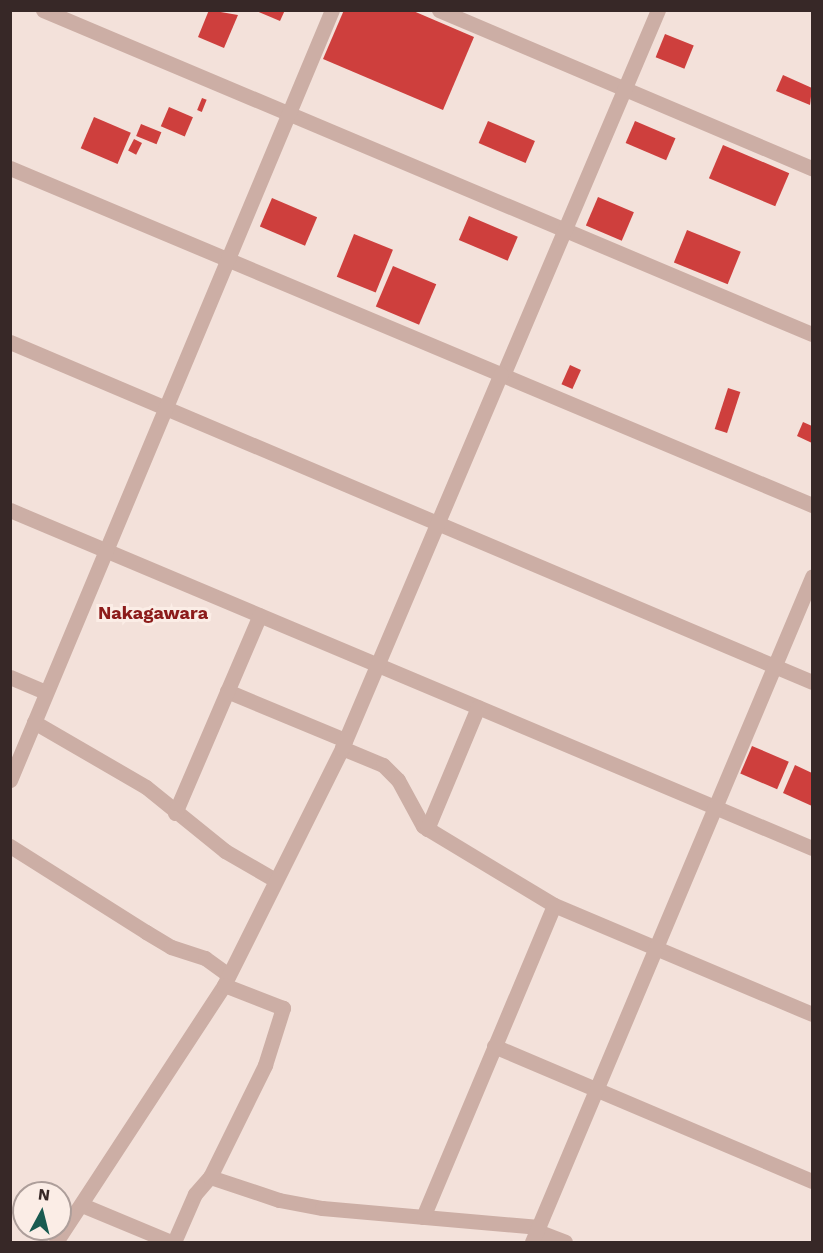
<!DOCTYPE html>
<html>
<head>
<meta charset="utf-8">
<style>
	body { margin:0 }
	#map { position:relative; width:823px; height:1253px; overflow:hidden; background:#f3e1da; font-family:"Work Sans",sans-serif }
	div>[style] { position:absolute }
	.building>* { inset:0; background:#ce3f3d; transform-origin:0 0 }
	.minor>* { height:15px; margin:-7.5px; padding:0 7.5px; transform-origin:7.5px; border-radius:7.5px; background:#ccaea5 }
	span { translate:-50% -50%; white-space:nowrap; text-align:center; line-height:1.15; -webkit-text-stroke:6px #fbede6; paint-order:stroke }
	.quarter-label { font-size:18px; color:#8c1b1a; font-weight:700 }
	.frame { position:absolute; inset:0; border:12px solid #372827; pointer-events:none }
	.north { position:absolute; left:12px; top:1181px; width:60px; height:60px; box-sizing:border-box; background:#fbede6; border:2px solid #ad9e9a; border-radius:50%; rotate:7deg; font-size:16px; font-weight:700; line-height:24px; text-align:center; color:#372827 }
	.north::after { content:''; display:block; margin:auto; width:21px; height:27px; background:#195b51; clip-path:polygon(50% 0,100% 100%,50% 72%,0 100%) }
</style>
</head>
<body>
<div id="map">
	<div class="building">
		<i style="clip-path:polygon(209px 10px,238px 15px,224px 48px,198px 37px)"></i>
		<i style="clip-path:polygon(254px 10px,285px 10px,280px 21px)"></i>
		<i style="clip-path:polygon(344px 10px,411px 10px,474px 37px,443px 110px,323px 59px)"></i>
		<i style="left:665px;top:34px;width:31px;height:25px;rotate:22deg"></i>
		<i style="clip-path:polygon(783px 75px,812px 88px,810px 105px,776px 91px)"></i>
		<i style="left:202px;top:98px;width:5px;height:13px;rotate:22deg"></i>
		<i style="left:169px;top:107px;width:26px;height:21px;rotate:23deg"></i>
		<i style="left:94px;top:117px;width:40px;height:34px;rotate:23deg"></i>
		<i style="left:488px;top:121px;width:51px;height:24px;rotate:23deg"></i>
		<i style="left:635px;top:121px;width:44px;height:24px;rotate:23deg"></i>
		<i style="left:141px;top:124px;width:22px;height:13px;rotate:22deg"></i>
		<i style="left:134px;top:139px;width:9px;height:13px;rotate:27deg"></i>
		<i style="left:723px;top:145px;width:72px;height:36px;rotate:23deg"></i>
		<i style="left:598px;top:197px;width:39px;height:31px;rotate:23deg"></i>
		<i style="left:272px;top:198px;width:49px;height:31px;rotate:23deg"></i>
		<i style="left:469px;top:216px;width:53px;height:26px;rotate:23deg"></i>
		<i style="left:687px;top:230px;width:58px;height:35px;rotate:22deg"></i>
		<i style="left:354px;top:234px;width:42px;height:46px;rotate:22deg"></i>
		<i style="left:393px;top:266px;width:47px;height:44px;rotate:23deg"></i>
		<i style="left:570px;top:365px;width:12px;height:21px;rotate:24deg"></i>
		<i style="left:728px;top:388px;width:13px;height:43px;rotate:18deg"></i>
		<i style="clip-path:polygon(803px 422px,812px 426px,812px 443px,797px 436px)"></i>
		<i style="left:752px;top:746px;width:40px;height:30px;rotate:23deg"></i>
		<i style="clip-path:polygon(795px 765px,812px 773px,812px 806px,783px 793px)"></i>
	</div>
	<div class="minor">
		<i style="left:43px;top:10px;width:834px;rotate:22.85deg"></i>
		<i style="left:439px;top:10px;width:405px;rotate:23deg"></i>
		<i style="left:10px;top:168px;width:870px;rotate:22.79deg"></i>
		<i style="left:10px;top:342px;width:871px;rotate:22.97deg"></i>
		<i style="left:503px;top:375px;width:397px;rotate:-67deg"></i>
		<i style="left:10px;top:510px;width:870px;rotate:22.85deg"></i>
		<i style="left:10px;top:677px;width:39px;rotate:23deg"></i>
		<i style="left:227px;top:691px;width:128px;rotate:22.6deg"></i>
		<i style="left:34px;top:722px;width:129px;rotate:30.1deg"></i>
		<i style="left:146px;top:787px;width:102px;rotate:39deg"></i>
		<i style="left:225px;top:851px;width:58px;rotate:30.1deg"></i>
		<i style="left:342px;top:748px;width:44px;rotate:22.5deg"></i>
		<i style="left:383px;top:765px;width:21px;rotate:45deg"></i>
		<i style="left:398px;top:780px;width:52px;rotate:61.5deg"></i>
		<i style="left:423px;top:826px;width:153px;rotate:31.1deg"></i>
		<i style="left:554px;top:905px;width:280px;rotate:22.9deg"></i>
		<i style="left:10px;top:780px;width:835px;rotate:-67.31deg"></i>
		<i style="left:175px;top:813px;width:215px;rotate:-66.8deg"></i>
		<i style="left:427px;top:829px;width:132px;rotate:-67.3deg"></i>
		<i style="left:10px;top:846px;width:161px;rotate:32.3deg"></i>
		<i style="left:146px;top:932px;width:29px;rotate:31deg"></i>
		<i style="left:171px;top:947px;width:36px;rotate:18deg"></i>
		<i style="left:205px;top:958px;width:29px;rotate:36deg"></i>
		<i style="left:494px;top:1046px;width:345px;rotate:23deg"></i>
		<i style="left:210px;top:1177px;width:73px;rotate:18.4deg"></i>
		<i style="left:279px;top:1200px;width:44px;rotate:10.5deg"></i>
		<i style="left:322px;top:1208px;width:218px;rotate:5deg"></i>
		<i style="left:82px;top:1205px;width:96px;rotate:22.6deg"></i>
		<i style="left:423px;top:1217px;width:338px;rotate:-67.2deg"></i>
		<i style="left:537px;top:1231px;width:30px;rotate:21deg"></i>
		<i style="left:56px;top:1242px;width:307px;rotate:-56.8deg"></i>
		<i style="left:224px;top:985px;width:265px;rotate:-63.5deg"></i>
		<i style="left:342px;top:748px;width:406px;rotate:-67deg"></i>
		<i style="left:174px;top:1242px;width:52px;rotate:-66.4deg"></i>
		<i style="left:195px;top:1194px;width:23px;rotate:-49deg"></i>
		<i style="left:210px;top:1177px;width:125px;rotate:-63.8deg"></i>
		<i style="left:265px;top:1065px;width:60px;rotate:-72.5deg"></i>
		<i style="left:283px;top:1008px;width:63px;rotate:-158.7deg"></i>
		<i style="left:532px;top:1242px;width:722px;rotate:-67.17deg"></i>
	</div>
	<div class="quarter-label">
		<span style="left:153px;top:613px">Nakagawara</span>
	</div>
	<div class="frame"></div>
	<div class="north">N</div>
</div>
</body>
</html>
